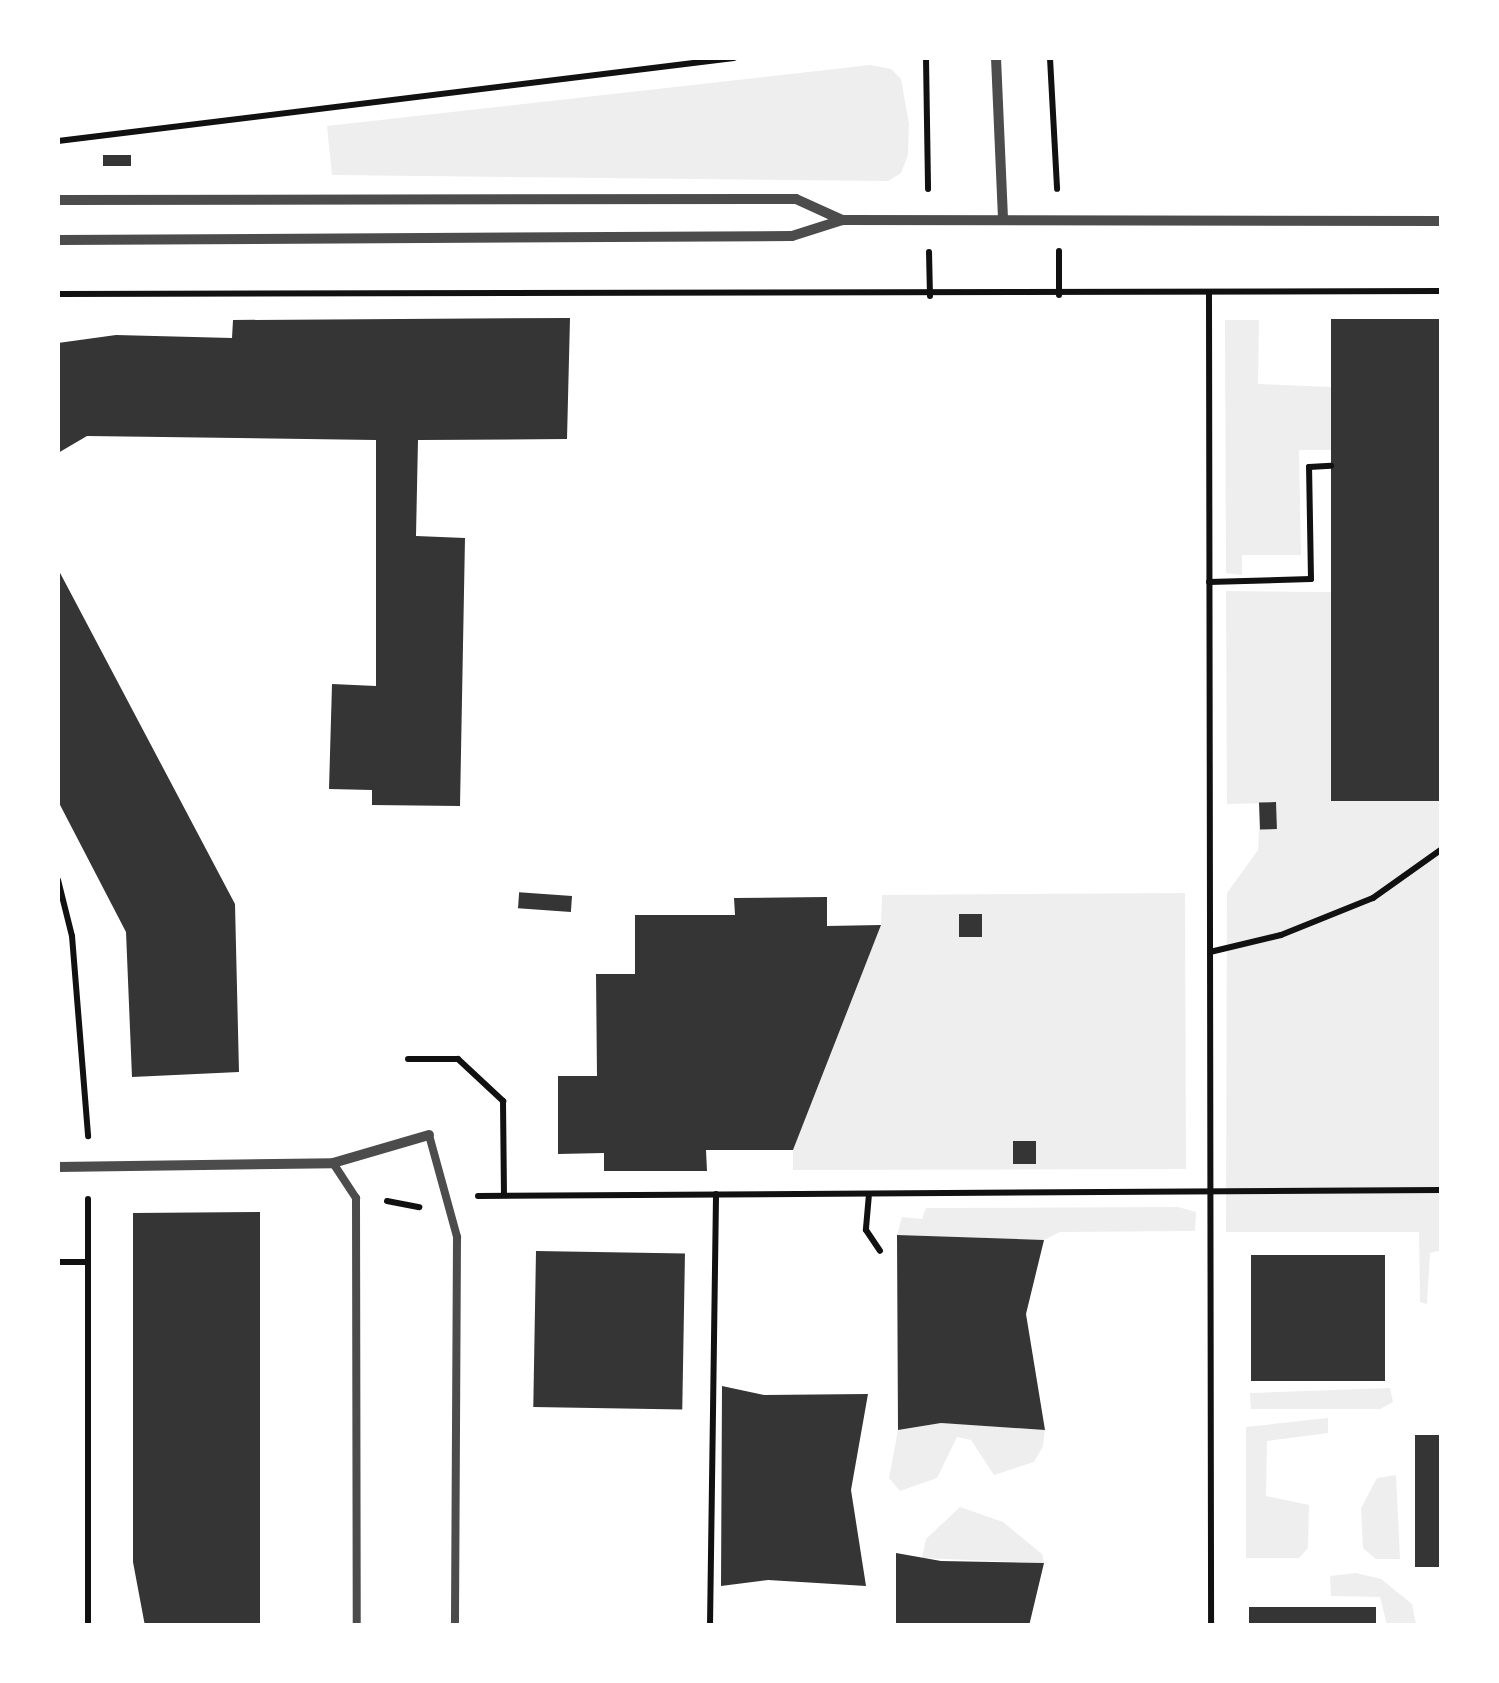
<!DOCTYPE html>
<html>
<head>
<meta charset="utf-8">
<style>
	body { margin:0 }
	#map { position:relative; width:1499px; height:1683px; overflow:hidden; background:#fff; font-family:Poppins,sans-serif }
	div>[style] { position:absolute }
	.green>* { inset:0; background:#eee }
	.building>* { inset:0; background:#353535; transform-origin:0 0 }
	.path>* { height:6px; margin:-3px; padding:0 3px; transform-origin:3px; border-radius:3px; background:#111 }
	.service>* { height:8px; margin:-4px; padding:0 4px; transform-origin:4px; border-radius:4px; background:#4c4c4c }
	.minor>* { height:10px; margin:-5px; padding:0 5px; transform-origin:5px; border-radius:5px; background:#4c4c4c }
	span { translate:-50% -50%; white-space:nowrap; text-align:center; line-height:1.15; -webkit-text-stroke:10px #fff; paint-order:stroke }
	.frame { position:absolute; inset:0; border:60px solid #fff; pointer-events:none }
</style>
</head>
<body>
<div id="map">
	<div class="green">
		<i style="clip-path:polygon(870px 65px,891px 69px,901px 79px,909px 124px,908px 155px,901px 173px,888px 181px,332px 175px,327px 126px)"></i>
		<i style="clip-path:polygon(1225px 320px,1259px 320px,1258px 384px,1331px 387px,1331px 450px,1299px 450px,1301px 555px,1242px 555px,1242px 575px,1226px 573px)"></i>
		<i style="clip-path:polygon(1226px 591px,1331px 592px,1332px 801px,1441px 794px,1442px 1250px,1430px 1253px,1427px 1304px,1420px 1302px,1419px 1232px,1226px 1232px,1227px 893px,1258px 850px,1259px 829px,1277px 828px,1276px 803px,1227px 804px)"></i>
		<i style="clip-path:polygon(1185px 893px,1186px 1169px,793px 1170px,793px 1150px,881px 925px,882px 895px)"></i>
		<i style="clip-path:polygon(1178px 1207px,1196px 1212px,1195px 1231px,1060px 1232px,1044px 1240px,897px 1235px,902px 1217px,922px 1219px,926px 1208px)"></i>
		<i style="clip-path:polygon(1390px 1388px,1393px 1402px,1380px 1409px,1251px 1409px,1250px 1393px)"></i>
		<i style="clip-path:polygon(1328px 1418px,1328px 1433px,1267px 1441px,1266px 1496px,1309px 1505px,1308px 1548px,1299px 1558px,1246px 1558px,1246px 1427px)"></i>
		<i style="clip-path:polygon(941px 1423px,1045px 1430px,1043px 1446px,1034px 1462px,994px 1475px,971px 1440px,957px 1437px,937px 1478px,900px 1491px,889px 1478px,898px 1430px)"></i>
		<i style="clip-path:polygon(1396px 1475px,1400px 1559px,1376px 1559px,1363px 1548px,1361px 1508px,1377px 1478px)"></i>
		<i style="clip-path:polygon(960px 1507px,1003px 1522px,1042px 1554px,1044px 1563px,922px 1558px,926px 1539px)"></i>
		<i style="clip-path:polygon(1356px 1573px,1381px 1579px,1412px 1604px,1416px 1625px,1387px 1625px,1380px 1597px,1331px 1596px,1330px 1576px)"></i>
	</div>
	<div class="building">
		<i style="left:103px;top:155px;width:28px;height:11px"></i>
		<i style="clip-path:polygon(570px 318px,567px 439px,418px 440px,416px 536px,465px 538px,460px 806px,372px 805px,372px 790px,329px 789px,332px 684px,376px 686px,376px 440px,87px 436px,58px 453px,58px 343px,116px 335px,232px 338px,233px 320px)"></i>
		<i style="left:1331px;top:319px;width:111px;height:482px"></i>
		<i style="clip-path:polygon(58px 569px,235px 904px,239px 1072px,132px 1077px,126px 932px,58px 801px)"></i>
		<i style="left:1276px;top:802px;width:27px;height:17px;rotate:88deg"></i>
		<i style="left:572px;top:896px;width:16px;height:53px;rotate:94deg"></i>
		<i style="clip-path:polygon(827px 897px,827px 926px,881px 925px,793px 1150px,706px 1150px,707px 1171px,604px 1171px,604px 1153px,558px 1154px,558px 1076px,597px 1076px,596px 974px,635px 974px,635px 915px,735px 915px,734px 898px)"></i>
		<i style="left:959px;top:914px;width:23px;height:23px"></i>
		<i style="left:1013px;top:1141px;width:23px;height:23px"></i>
		<i style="clip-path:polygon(260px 1212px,260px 1626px,145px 1626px,133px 1562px,133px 1213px)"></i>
		<i style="clip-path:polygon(897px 1235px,1044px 1240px,1026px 1314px,1045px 1430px,941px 1423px,898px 1430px)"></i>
		<i style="left:536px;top:1251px;width:149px;height:156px;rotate:1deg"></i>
		<i style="left:1251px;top:1255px;width:134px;height:126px"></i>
		<i style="clip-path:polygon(722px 1386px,764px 1395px,868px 1394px,851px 1490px,866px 1586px,768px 1580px,721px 1586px)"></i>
		<i style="left:1415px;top:1435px;width:27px;height:132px"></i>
		<i style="clip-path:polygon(896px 1553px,941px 1561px,1044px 1563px,1029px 1626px,896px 1626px)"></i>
		<i style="left:1249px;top:1607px;width:127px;height:19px"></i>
	</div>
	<div class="path">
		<i style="left:926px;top:58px;width:131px;rotate:89.1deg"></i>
		<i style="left:1050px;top:58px;width:131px;rotate:86.9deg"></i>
		<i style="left:58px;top:141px;width:681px;rotate:-7deg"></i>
		<i style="left:1059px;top:251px;width:44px;rotate:90deg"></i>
		<i style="left:929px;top:252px;width:44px;rotate:88.7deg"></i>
		<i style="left:58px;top:294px;width:1384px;rotate:-0.12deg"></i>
		<i style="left:1209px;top:294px;width:1332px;rotate:89.91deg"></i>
		<i style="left:1209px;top:582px;width:102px;rotate:-1.7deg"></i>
		<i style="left:1311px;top:579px;width:112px;rotate:-91deg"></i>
		<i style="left:1309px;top:467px;width:22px;rotate:-3deg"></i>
		<i style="left:58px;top:880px;width:58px;rotate:76deg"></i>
		<i style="left:72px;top:936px;width:201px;rotate:85.4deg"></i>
		<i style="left:1210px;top:952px;width:73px;rotate:-13.5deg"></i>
		<i style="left:1281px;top:935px;width:99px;rotate:-21.9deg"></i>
		<i style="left:1373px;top:898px;width:85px;rotate:-35.4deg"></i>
		<i style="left:408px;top:1059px;width:50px"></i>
		<i style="left:458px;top:1059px;width:62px;rotate:43deg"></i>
		<i style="left:503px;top:1101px;width:93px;rotate:89.4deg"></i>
		<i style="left:869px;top:1194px;width:36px;rotate:95deg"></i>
		<i style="left:866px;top:1230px;width:25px;rotate:56deg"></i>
		<i style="left:478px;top:1196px;width:964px;rotate:-0.36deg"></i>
		<i style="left:88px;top:1199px;width:427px;rotate:90deg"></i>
		<i style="left:387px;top:1201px;width:33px;rotate:11deg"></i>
		<i style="left:58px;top:1262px;width:27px"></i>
		<i style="left:710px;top:1626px;width:432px;rotate:-89.2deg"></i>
	</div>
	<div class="service">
		<i style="left:429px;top:1135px;width:106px;rotate:74.6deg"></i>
		<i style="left:457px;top:1237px;width:389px;rotate:90.3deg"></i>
		<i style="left:333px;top:1163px;width:42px;rotate:56.7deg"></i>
		<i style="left:356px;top:1198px;width:428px;rotate:89.9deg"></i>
	</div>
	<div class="minor">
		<i style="left:996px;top:58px;width:162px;rotate:87.5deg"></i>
		<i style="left:58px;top:200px;width:738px;rotate:-0.08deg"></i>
		<i style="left:796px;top:199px;width:51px;rotate:24.5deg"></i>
		<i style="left:58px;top:240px;width:734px;rotate:-0.31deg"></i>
		<i style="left:792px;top:236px;width:52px;rotate:-17.7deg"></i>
		<i style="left:842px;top:220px;width:600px;rotate:0.1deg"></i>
		<i style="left:58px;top:1167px;width:275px;rotate:-0.8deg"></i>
		<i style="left:333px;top:1163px;width:100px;rotate:-16.3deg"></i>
	</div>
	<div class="frame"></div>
</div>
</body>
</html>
